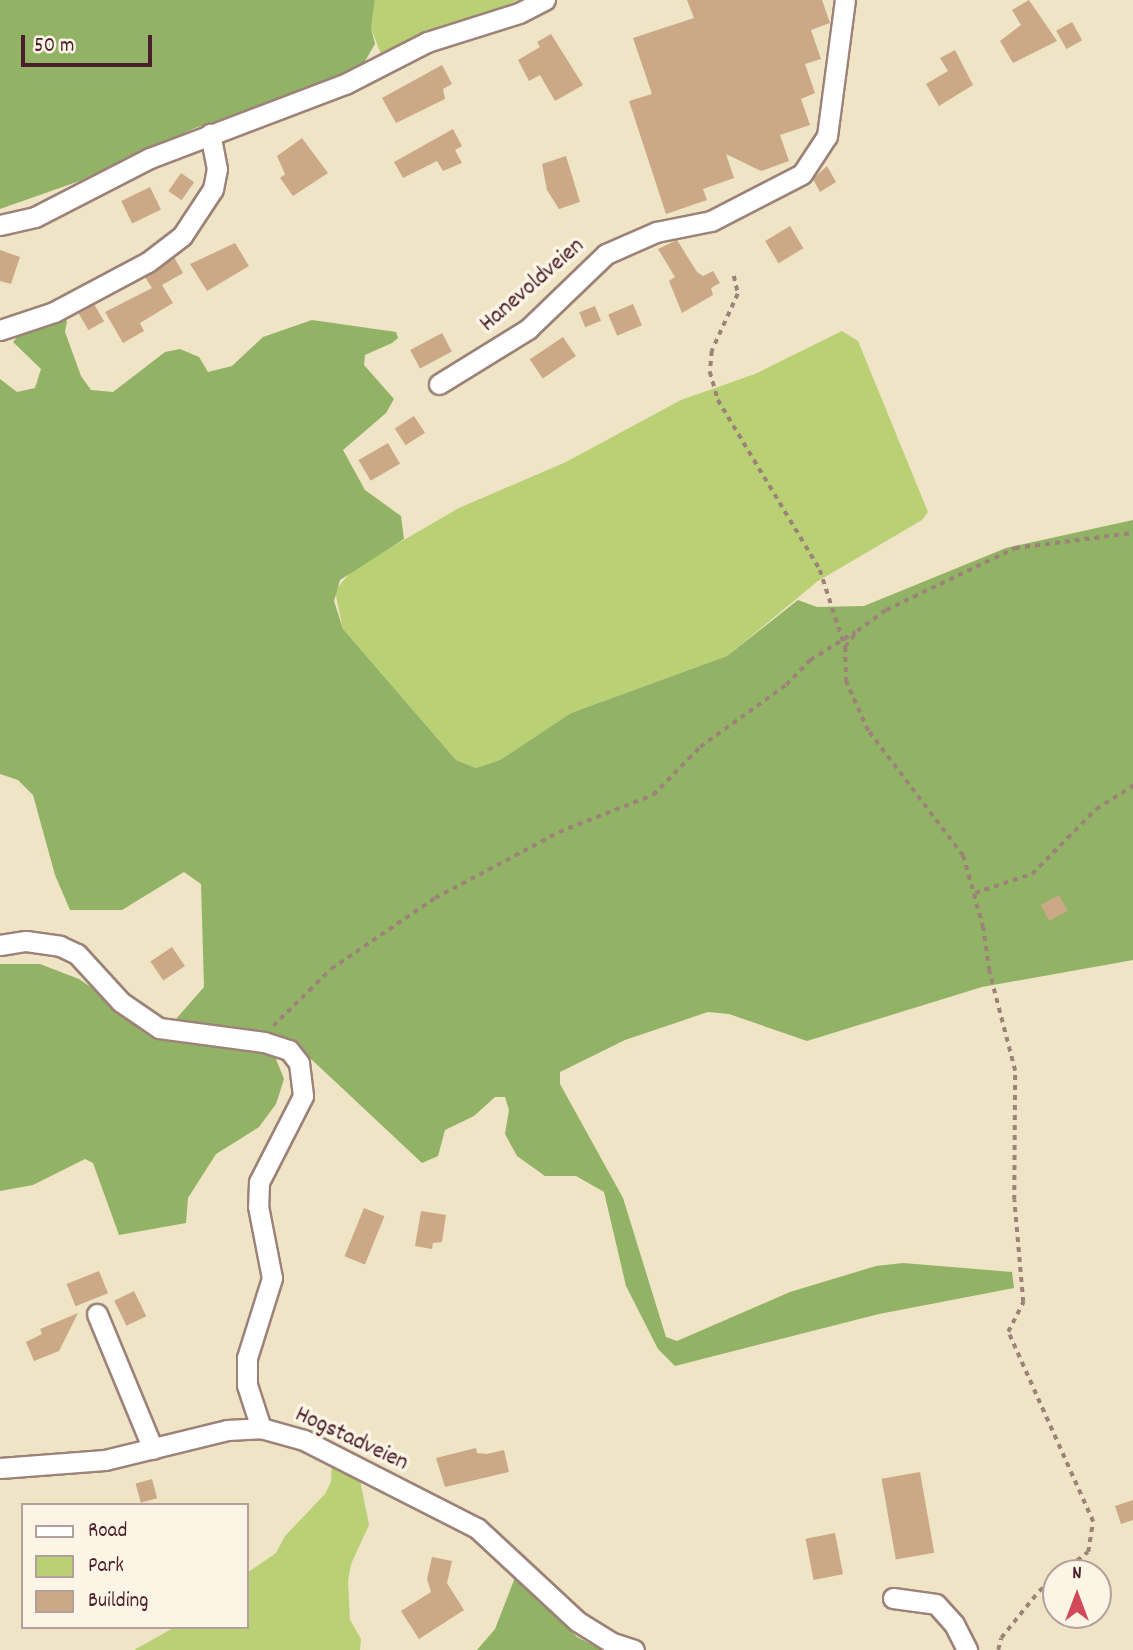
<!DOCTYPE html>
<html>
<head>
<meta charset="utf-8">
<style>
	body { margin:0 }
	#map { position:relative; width:1133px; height:1650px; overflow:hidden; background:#efe4c5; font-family:Dekko,sans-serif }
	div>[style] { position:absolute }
	.green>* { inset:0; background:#b9d075 }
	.forest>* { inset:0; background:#92b266 }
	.building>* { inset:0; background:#cba986; transform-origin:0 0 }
	.path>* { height:3.5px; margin-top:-1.75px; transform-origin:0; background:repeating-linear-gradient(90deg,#9c8278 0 5px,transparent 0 10px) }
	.roads { filter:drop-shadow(2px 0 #9c8278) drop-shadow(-2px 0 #9c8278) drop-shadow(0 2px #9c8278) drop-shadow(0 -2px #9c8278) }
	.minor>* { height:19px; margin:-9.5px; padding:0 9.5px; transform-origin:9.5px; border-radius:9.5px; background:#fff }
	span { translate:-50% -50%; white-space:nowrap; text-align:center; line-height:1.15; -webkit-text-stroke:7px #fcf5e5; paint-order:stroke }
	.street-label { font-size:24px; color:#4a1f2b }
	.legend { position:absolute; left:21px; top:1503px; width:228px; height:126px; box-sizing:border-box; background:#fcf5e5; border:2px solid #b59f9b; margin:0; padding:9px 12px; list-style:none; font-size:21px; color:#4a1f2b }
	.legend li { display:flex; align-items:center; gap:14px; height:35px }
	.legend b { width:35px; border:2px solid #b59f9b }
	.north { position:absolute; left:1042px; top:1559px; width:70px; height:70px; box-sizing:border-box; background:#fcf5e5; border:2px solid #b59f9b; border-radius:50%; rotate:0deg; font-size:19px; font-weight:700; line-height:28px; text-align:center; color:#4a1f2b }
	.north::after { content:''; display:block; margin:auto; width:24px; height:32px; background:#d1495b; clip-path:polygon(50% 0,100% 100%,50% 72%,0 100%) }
	.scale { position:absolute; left:21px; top:35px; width:131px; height:32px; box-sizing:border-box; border:4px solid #4a1f2b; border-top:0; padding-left:9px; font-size:21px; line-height:24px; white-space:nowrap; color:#4a1f2b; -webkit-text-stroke:5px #fcf5e5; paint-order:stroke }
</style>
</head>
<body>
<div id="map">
	<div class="green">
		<i style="clip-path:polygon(375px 0,519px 0,382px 57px,371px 28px)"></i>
		<i style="clip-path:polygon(842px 331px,858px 341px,928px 512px,922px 520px,818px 581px,727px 656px,571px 713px,500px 760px,476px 768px,456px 760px,343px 629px,335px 591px,352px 570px,459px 508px,566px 462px,681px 400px,755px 374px)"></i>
		<i style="clip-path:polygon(332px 1462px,359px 1475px,369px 1525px,351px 1564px,348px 1581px,350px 1620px,361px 1639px,360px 1650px,134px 1650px,175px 1627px,247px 1627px,247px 1573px,276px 1553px,285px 1536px,325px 1494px,331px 1482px)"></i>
	</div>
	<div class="forest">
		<i style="clip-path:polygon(0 0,375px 0,371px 28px,375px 44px,358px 73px,195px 128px,88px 178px,0 209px)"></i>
		<i style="clip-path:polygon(60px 317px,67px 321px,65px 332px,81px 376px,91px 390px,113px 392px,165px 352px,180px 349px,199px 357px,208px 372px,232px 366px,263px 337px,312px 320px,396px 332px,398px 338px,392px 343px,365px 355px,364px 365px,394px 399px,386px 413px,343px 450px,365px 490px,401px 516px,404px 539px,340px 580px,334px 601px,343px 629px,456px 760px,476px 768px,500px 760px,571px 713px,727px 656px,798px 600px,817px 607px,864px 606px,1006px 548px,1133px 520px,1133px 960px,982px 987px,807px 1041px,729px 1014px,708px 1012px,625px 1040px,560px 1072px,560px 1084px,623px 1198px,666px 1337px,677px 1341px,790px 1292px,876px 1266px,903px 1263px,1012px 1272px,1014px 1288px,879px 1314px,675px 1366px,658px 1349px,626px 1286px,604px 1192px,576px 1176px,545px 1176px,517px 1156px,505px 1134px,509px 1110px,505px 1097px,495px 1097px,474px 1116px,445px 1130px,438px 1156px,422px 1163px,311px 1059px,285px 1047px,276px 1059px,284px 1079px,276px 1104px,259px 1127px,216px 1154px,188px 1198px,186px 1223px,119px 1235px,93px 1163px,85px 1159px,33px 1185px,0 1191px,0 964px,40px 964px,79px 979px,153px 1030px,176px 1019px,204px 987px,201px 884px,184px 872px,122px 910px,70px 910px,55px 875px,33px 795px,18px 780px,0 774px,0 379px,17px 392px,35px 388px,41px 369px,13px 342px,22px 331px)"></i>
		<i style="clip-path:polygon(516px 1575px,577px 1637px,603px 1650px,477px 1650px,495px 1629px)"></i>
	</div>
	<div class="building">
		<i style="clip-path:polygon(687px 0,822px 0,830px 23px,811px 30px,821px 59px,805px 64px,815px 93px,801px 99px,810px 125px,780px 135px,789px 161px,761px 171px,726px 154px,734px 178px,703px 189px,707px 200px,666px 214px,629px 101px,652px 94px,633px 38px,694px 18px)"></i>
		<i style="clip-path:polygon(1029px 0,1057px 41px,1013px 63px,1000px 41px,1021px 25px,1012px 10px)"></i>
		<i style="left:1072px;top:22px;width:21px;height:18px;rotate:61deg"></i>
		<i style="clip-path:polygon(551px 34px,583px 85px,555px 101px,540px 75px,529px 81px,518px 60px,540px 47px,537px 42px)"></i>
		<i style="clip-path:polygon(955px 50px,973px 85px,939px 106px,926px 84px,948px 71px,940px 58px)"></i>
		<i style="clip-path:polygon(442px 65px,452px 84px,443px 89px,445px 99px,396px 123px,382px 98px)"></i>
		<i style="clip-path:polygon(453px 129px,462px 146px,455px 150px,462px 163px,443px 171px,437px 161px,403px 178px,394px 162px)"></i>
		<i style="clip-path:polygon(302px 138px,328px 173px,293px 196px,280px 178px,285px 174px,277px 156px)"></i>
		<i style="clip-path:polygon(566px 156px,580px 202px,559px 209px,547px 190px,542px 164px)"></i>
		<i style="clip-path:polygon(827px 166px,836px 182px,820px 192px,813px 179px)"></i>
		<i style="left:181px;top:173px;width:16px;height:22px;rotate:35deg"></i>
		<i style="left:150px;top:187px;width:25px;height:32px;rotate:64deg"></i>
		<i style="left:790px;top:226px;width:26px;height:29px;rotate:59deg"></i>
		<i style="clip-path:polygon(677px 240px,697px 272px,703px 276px,713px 271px,720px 283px,711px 288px,713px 295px,682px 313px,669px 281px,675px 277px,658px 249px)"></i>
		<i style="clip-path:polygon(235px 243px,249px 266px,207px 291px,190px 264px)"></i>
		<i style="clip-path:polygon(0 250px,20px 257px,11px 284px,0 281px)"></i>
		<i style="clip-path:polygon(174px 257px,183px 273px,162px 285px,173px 303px,140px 323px,144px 331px,123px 343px,105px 312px,152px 288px,145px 277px)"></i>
		<i style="left:94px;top:304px;width:20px;height:18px;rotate:60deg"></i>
		<i style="left:633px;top:304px;width:23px;height:27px;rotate:67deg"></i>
		<i style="left:595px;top:306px;width:16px;height:17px;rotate:68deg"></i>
		<i style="left:442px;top:333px;width:21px;height:36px;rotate:62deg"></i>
		<i style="left:563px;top:337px;width:23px;height:40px;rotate:56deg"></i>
		<i style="left:414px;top:416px;width:20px;height:23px;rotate:57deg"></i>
		<i style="left:388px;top:443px;width:24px;height:34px;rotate:60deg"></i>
		<i style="left:1059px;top:895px;width:18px;height:21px;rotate:61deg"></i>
		<i style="left:172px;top:947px;width:23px;height:26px;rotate:56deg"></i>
		<i style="left:364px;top:1208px;width:22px;height:52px;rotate:22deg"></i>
		<i style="clip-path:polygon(421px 1211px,446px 1215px,442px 1242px,433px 1243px,432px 1249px,415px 1246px)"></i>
		<i style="left:99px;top:1271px;width:24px;height:35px;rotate:68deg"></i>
		<i style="left:134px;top:1291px;width:28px;height:22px;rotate:64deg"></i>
		<i style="clip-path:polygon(78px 1313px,59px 1351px,34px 1361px,26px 1342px,42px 1334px,40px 1329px)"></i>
		<i style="clip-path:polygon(476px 1448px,477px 1453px,487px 1454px,504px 1450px,509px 1472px,445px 1487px,436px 1458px)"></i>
		<i style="left:920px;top:1472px;width:82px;height:39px;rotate:80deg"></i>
		<i style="left:152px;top:1479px;width:20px;height:17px;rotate:75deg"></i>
		<i style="clip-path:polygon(1133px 1500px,1133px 1520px,1121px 1524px,1115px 1506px)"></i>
		<i style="left:835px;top:1533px;width:42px;height:30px;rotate:79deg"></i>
		<i style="clip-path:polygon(432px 1557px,452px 1561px,447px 1583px,464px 1610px,419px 1639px,401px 1611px,431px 1592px,427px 1579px)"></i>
	</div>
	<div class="path">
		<i style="left:734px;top:276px;width:18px;rotate:77deg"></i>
		<i style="left:738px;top:294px;width:63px;rotate:114.5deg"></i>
		<i style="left:712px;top:351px;width:21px;rotate:95deg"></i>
		<i style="left:710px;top:372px;width:29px;rotate:74deg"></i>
		<i style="left:718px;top:400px;width:198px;rotate:59deg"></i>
		<i style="left:820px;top:570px;width:81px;rotate:72deg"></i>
		<i style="left:975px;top:893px;width:60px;rotate:-18.4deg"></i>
		<i style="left:1032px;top:874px;width:91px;rotate:-45.4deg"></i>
		<i style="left:1096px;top:809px;width:44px;rotate:-31.9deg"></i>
		<i style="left:273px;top:1026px;width:81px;rotate:-44.5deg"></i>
		<i style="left:331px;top:969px;width:126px;rotate:-34.3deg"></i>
		<i style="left:435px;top:898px;width:140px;rotate:-28deg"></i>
		<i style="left:559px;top:832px;width:101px;rotate:-21.5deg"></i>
		<i style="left:653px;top:795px;width:67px;rotate:-45.6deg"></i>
		<i style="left:700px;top:747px;width:106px;rotate:-35.8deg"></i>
		<i style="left:786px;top:685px;width:35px;rotate:-46deg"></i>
		<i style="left:810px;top:660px;width:53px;rotate:-31.9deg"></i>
		<i style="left:1061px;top:1573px;width:34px;rotate:-38deg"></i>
		<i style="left:1088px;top:1552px;width:30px;rotate:-81deg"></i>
		<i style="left:1093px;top:1522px;width:208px;rotate:-114.1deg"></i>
		<i style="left:1008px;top:1332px;width:34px;rotate:-63deg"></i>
		<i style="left:1023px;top:1302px;width:102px;rotate:-95deg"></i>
		<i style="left:1014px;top:1200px;width:129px;rotate:-89.6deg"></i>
		<i style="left:1015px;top:1071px;width:103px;rotate:-104.6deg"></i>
		<i style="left:989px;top:971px;width:43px;rotate:-97.9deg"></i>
		<i style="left:983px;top:928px;width:75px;rotate:-105.5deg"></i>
		<i style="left:963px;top:856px;width:157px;rotate:-127.2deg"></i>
		<i style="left:868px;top:731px;width:54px;rotate:-114.2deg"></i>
		<i style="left:846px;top:682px;width:35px;rotate:-92deg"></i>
		<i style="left:845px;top:647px;width:20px;rotate:-53deg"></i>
		<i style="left:857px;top:631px;width:36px;rotate:-36deg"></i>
		<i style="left:886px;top:610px;width:143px;rotate:-25.7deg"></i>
		<i style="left:1015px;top:548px;width:119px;rotate:-7.2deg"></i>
		<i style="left:998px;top:1650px;width:12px;rotate:-76deg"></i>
		<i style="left:1001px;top:1638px;width:60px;rotate:-51deg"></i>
		<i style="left:1039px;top:1591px;width:22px;rotate:-39deg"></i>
	</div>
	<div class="roads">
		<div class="minor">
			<i style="left:0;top:225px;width:36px;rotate:-13deg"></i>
			<i style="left:35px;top:217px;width:129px;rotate:-27.2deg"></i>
			<i style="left:150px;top:158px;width:209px;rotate:-20.8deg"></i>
			<i style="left:345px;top:84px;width:92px;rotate:-27.1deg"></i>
			<i style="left:427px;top:42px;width:96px;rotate:-17.5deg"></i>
			<i style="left:519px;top:13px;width:29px;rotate:-27deg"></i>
			<i style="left:0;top:330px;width:57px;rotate:-18.4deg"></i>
			<i style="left:54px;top:312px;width:106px;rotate:-28deg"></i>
			<i style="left:148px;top:262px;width:43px;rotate:-37.4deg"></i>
			<i style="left:182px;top:236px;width:56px;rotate:-56.6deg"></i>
			<i style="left:213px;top:189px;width:20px;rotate:-79deg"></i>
			<i style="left:217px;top:169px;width:36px;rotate:-101deg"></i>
			<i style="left:439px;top:384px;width:105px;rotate:-31.7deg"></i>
			<i style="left:528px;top:329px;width:108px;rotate:-43.9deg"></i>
			<i style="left:606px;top:254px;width:55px;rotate:-23.7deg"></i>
			<i style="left:656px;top:232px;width:56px;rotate:-11.3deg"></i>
			<i style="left:711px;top:221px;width:102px;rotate:-27.3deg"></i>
			<i style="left:802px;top:174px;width:45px;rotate:-56.7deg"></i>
			<i style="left:827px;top:136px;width:137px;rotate:-82.5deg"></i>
			<i style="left:0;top:945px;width:26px;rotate:-9deg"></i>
			<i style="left:26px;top:941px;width:34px;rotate:8deg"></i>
			<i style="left:60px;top:946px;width:19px;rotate:25deg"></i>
			<i style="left:77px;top:954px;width:65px;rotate:47.5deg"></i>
			<i style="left:121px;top:1002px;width:46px;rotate:34.4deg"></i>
			<i style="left:159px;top:1028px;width:106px;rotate:7.6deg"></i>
			<i style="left:264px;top:1042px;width:26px;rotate:18deg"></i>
			<i style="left:289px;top:1050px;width:16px;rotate:52deg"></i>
			<i style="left:299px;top:1063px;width:33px;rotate:83deg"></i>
			<i style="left:303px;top:1096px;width:97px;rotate:117.1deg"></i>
			<i style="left:259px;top:1182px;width:24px;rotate:92deg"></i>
			<i style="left:258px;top:1206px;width:73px;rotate:79deg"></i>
			<i style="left:272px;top:1278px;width:84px;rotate:107.4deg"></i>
			<i style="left:247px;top:1358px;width:27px;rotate:90deg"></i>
			<i style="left:247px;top:1385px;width:45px;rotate:72deg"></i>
			<i style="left:97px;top:1314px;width:146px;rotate:67.5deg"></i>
			<i style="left:0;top:1468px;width:105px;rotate:-4.4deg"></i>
			<i style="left:105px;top:1460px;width:126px;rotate:-13.8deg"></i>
			<i style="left:227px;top:1430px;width:34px;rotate:-3deg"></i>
			<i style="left:261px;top:1428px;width:45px;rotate:15.6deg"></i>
			<i style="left:304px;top:1440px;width:194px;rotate:27deg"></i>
			<i style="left:477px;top:1528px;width:137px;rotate:42.9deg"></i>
			<i style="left:577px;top:1621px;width:39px;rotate:32deg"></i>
			<i style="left:610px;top:1642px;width:25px;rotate:18deg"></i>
			<i style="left:893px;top:1598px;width:43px;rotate:7.9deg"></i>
			<i style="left:936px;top:1604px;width:27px;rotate:48deg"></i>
			<i style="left:954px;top:1624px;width:29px;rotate:63deg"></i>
		</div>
	</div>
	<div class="street-label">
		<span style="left:533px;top:286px;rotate:-41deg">Hanevoldveien</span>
		<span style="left:351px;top:1440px;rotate:25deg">Hogstadveien</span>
	</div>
	<ul class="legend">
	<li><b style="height:9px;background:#fff"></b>Road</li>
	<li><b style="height:19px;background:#b9d075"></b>Park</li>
	<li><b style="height:19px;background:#cba986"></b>Building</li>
	</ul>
	<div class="north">N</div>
	<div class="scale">50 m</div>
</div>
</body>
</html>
